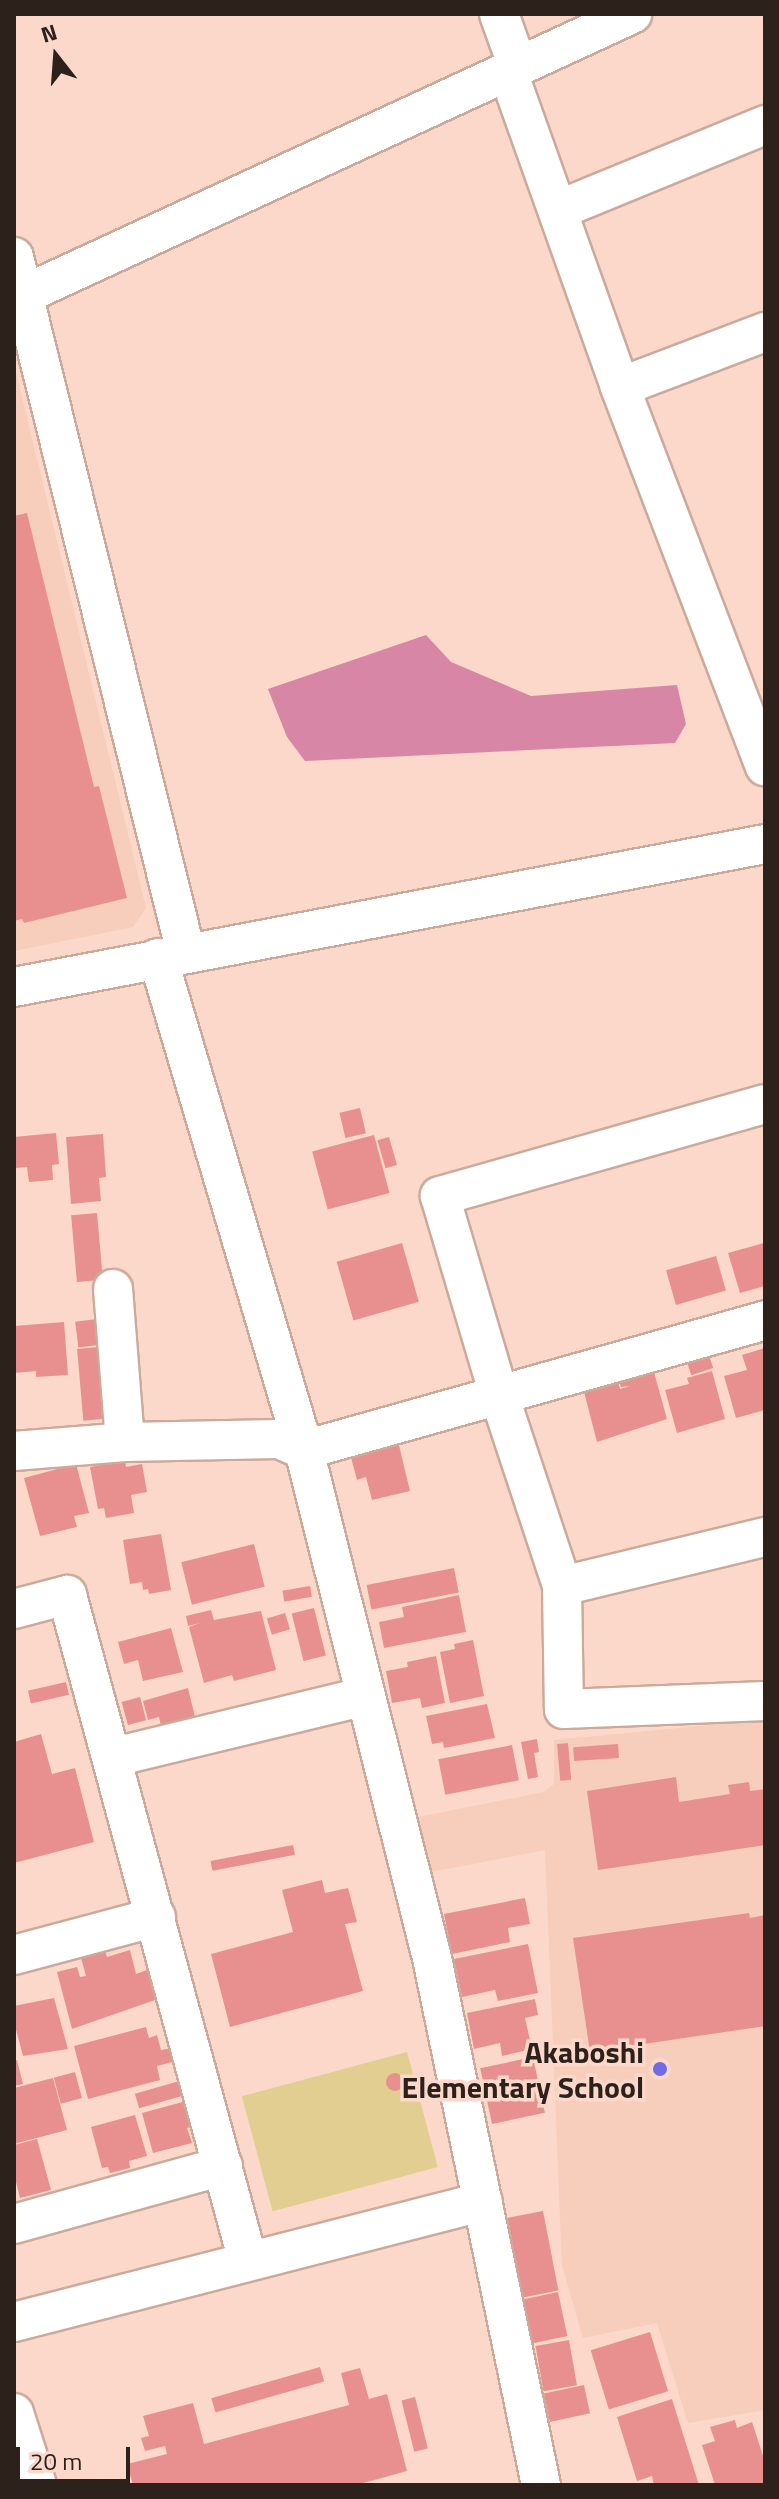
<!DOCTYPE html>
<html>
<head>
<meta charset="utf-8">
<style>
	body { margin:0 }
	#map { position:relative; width:779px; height:2499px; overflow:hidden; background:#fbd8ca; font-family:"Titillium Web",sans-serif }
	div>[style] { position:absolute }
	.built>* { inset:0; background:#f7cdbb }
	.green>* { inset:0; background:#e1ce90; transform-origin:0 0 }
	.water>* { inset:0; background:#d786a5 }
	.building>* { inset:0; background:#e89090; transform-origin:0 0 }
	.round { border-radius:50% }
	.roads { filter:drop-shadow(2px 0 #cbaa9c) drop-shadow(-2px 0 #cbaa9c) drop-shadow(0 2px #cbaa9c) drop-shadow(0 -2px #cbaa9c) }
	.minor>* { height:38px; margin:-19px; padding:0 19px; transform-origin:19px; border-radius:19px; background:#fff }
	.dots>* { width:22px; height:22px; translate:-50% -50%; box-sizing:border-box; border:4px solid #fbd8ca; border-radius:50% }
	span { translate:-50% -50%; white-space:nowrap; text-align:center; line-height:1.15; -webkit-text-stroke:7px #fbd8ca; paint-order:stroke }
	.poi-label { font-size:30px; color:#2d211c; font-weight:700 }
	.right { translate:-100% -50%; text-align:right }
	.frame { position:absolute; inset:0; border:16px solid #2d211c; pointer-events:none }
	.north { position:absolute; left:16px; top:16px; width:80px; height:80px; -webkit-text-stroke:6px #fbd8ca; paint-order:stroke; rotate:343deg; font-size:22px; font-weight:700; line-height:32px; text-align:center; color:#2d211c }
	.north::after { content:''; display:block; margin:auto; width:28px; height:36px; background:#2d211c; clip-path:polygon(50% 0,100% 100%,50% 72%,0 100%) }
	.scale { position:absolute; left:16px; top:2447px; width:114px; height:36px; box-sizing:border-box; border:4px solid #2d211c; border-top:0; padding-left:10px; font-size:24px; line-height:28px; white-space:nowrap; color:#2d211c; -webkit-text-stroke:6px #fbd8ca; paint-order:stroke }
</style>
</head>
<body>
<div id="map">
	<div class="built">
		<i style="clip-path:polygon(14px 364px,146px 908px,133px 927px,14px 951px)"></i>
		<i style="clip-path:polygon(765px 1720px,765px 2410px,688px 2423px,657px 2323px,583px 2338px,562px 2265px,545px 1850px,426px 1873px,413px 1818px,544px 1792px,554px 1784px,554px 1740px)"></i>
	</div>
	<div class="green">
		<i style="left:407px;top:2052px;width:119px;height:171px;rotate:75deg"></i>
	</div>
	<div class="water">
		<i style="clip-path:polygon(426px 635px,451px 662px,531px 696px,677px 685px,686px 724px,675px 743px,305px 761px,287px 737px,268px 689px)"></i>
	</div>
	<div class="building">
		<i style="clip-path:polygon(27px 513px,94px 787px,99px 786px,127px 898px,24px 923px,22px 919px,14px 921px,14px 516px)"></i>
		<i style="left:360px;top:1108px;width:26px;height:21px;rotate:77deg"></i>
		<i style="clip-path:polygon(56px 1133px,59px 1164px,52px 1165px,53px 1180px,29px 1182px,27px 1167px,16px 1168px,14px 1137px)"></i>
		<i style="clip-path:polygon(103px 1134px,106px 1177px,99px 1178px,101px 1201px,71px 1204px,66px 1137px)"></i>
		<i style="left:374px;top:1135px;width:60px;height:64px;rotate:75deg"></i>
		<i style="left:389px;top:1137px;width:29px;height:12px;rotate:74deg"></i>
		<i style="left:97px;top:1213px;width:67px;height:26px;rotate:85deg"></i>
		<i style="left:402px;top:1243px;width:61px;height:68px;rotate:74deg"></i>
		<i style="clip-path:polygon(764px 1243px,765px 1286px,740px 1293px,728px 1253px)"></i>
		<i style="left:716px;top:1256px;width:36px;height:52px;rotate:74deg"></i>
		<i style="left:97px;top:1319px;width:26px;height:22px;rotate:83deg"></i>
		<i style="clip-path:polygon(64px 1322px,68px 1375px,36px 1377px,36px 1371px,14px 1373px,14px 1326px)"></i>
		<i style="left:99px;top:1347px;width:72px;height:22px;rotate:85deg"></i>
		<i style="clip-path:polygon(765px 1348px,765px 1410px,736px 1418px,724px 1376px,747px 1370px,742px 1355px)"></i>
		<i style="left:707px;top:1349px;width:20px;height:23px;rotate:72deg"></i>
		<i style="clip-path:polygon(652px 1365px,667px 1419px,597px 1442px,583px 1388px,617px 1379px,620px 1389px,630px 1386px,621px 1387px,617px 1375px)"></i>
		<i style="clip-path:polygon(712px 1371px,725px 1419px,677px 1433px,665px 1390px,689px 1384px,687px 1378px)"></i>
		<i style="clip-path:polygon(397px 1437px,410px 1491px,372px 1500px,366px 1477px,357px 1480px,349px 1450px)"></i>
		<i style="clip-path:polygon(125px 1461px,126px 1467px,142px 1464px,147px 1492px,131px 1495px,134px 1513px,106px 1518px,104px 1508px,98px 1509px,90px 1467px)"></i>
		<i style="clip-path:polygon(76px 1464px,89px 1513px,74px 1516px,77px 1527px,40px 1536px,24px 1478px)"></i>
		<i style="clip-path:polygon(161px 1534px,171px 1590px,149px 1594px,148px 1589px,143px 1590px,142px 1582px,130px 1584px,123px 1540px)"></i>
		<i style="left:254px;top:1544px;width:44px;height:75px;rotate:76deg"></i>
		<i style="left:454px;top:1568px;width:25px;height:89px;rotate:79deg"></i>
		<i style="left:310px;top:1586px;width:11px;height:28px;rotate:80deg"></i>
		<i style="clip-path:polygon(459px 1595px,466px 1632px,384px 1648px,379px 1622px,404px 1617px,402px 1607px)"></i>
		<i style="left:314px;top:1608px;width:49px;height:23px;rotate:76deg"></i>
		<i style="clip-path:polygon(211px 1610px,214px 1620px,261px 1611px,276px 1670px,234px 1681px,232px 1675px,204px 1683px,189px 1627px,200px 1623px,188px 1626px,186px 1616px)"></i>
		<i style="left:285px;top:1613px;width:17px;height:19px;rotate:73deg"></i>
		<i style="clip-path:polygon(171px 1628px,183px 1672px,143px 1681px,138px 1660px,124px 1664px,118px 1642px)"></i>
		<i style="clip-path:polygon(473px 1640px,484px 1696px,450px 1703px,440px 1652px,455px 1649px,454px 1644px)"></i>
		<i style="clip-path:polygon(436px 1656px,445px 1703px,422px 1708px,420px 1698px,392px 1703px,386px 1671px,408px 1667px,407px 1662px)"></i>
		<i style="left:66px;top:1682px;width:13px;height:39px;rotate:77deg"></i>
		<i style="clip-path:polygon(188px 1688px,195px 1717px,161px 1726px,159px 1717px,148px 1720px,143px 1701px)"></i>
		<i style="left:140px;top:1697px;width:24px;height:19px;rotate:75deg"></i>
		<i style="clip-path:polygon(487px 1704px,495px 1738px,444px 1748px,443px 1742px,432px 1744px,426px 1716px)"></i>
		<i style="clip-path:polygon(41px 1734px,52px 1774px,75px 1768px,94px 1842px,14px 1863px,14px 1742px)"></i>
		<i style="clip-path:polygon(537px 1739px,539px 1752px,534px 1753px,538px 1777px,528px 1779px,521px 1742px)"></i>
		<i style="left:568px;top:1743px;width:37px;height:11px;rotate:85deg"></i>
		<i style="left:618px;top:1744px;width:14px;height:45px;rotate:86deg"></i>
		<i style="left:512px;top:1745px;width:36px;height:75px;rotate:79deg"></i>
		<i style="clip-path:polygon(676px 1777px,679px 1802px,730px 1794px,728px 1785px,749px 1782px,750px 1791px,765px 1789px,765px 1845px,598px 1870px,587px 1791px)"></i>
		<i style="left:293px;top:1845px;width:10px;height:84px;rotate:79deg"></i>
		<i style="clip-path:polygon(322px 1880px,325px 1893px,348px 1888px,357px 1922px,345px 1924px,363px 1991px,230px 2027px,211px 1954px,293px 1932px,282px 1890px)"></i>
		<i style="clip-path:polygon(525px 1898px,530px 1924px,508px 1928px,510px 1942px,452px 1954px,444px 1914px)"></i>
		<i style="clip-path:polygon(749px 1913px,750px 1918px,765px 1915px,765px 2026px,590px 2052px,573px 1938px)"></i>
		<i style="clip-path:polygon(528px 1944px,538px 1993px,498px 2001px,495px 1990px,462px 1997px,454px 1959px)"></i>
		<i style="clip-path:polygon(130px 1950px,136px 1974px,147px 1970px,155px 2000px,72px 2029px,57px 1972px,77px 1967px,80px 1977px,86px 1976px,81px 1958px,105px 1951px,107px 1957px)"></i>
		<i style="clip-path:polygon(54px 1998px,68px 2049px,23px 2056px,14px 2022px,14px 2006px)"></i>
		<i style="clip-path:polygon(535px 1999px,538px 2015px,525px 2018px,532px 2049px,502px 2056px,500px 2043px,474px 2049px,467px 2013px)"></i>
		<i style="clip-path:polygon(146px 2027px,149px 2038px,157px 2035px,161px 2050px,173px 2048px,176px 2061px,157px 2066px,160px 2080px,88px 2099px,74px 2046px)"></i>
		<i style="left:533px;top:2057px;width:57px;height:54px;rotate:78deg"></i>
		<i style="clip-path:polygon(17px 2060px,23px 2084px,14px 2086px,14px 2061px)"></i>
		<i style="left:75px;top:2072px;width:27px;height:22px;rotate:75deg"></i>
		<i class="round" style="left:386px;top:2073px;width:18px;height:18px"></i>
		<i style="clip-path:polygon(53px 2078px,67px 2130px,14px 2144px,14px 2088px)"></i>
		<i style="left:183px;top:2080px;width:15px;height:50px;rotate:74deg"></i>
		<i style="clip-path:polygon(190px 2100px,196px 2125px,187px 2128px,192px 2143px,153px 2153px,142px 2113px)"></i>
		<i style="clip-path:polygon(135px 2115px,147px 2156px,129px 2161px,130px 2168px,110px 2173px,108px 2167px,102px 2168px,91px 2127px)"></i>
		<i style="clip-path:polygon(37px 2139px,51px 2190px,20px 2198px,14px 2174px,14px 2145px)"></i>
		<i style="left:543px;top:2211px;width:81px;height:36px;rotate:79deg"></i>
		<i style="left:558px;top:2292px;width:45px;height:35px;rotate:78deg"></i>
		<i style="left:650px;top:2332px;width:62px;height:62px;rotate:73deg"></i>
		<i style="left:569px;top:2340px;width:46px;height:34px;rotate:80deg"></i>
		<i style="left:320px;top:2367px;width:15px;height:113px;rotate:74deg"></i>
		<i style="clip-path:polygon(360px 2368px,369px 2399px,387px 2394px,407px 2471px,356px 2485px,133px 2485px,127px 2464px,167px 2454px,165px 2446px,145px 2451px,141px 2438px,149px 2436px,143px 2416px,193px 2403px,204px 2444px,349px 2405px,341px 2373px)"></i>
		<i style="left:584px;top:2385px;width:29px;height:41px;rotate:78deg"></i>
		<i style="left:415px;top:2397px;width:53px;height:14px;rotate:76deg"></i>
		<i style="clip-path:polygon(672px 2399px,699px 2485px,654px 2485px,652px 2476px,637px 2481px,617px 2417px)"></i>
		<i style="clip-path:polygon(735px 2420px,737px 2428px,752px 2422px,765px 2462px,765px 2485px,715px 2485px,702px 2445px,715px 2441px,710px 2427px)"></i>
	</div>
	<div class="roads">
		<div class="minor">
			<i style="left:499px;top:14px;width:56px;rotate:70.3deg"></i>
			<i style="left:508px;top:72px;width:334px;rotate:70.4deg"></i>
			<i style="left:620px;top:387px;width:406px;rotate:69.1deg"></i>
			<i style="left:558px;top:210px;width:224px;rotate:-22.3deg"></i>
			<i style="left:14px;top:257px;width:717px;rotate:76.12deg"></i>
			<i style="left:23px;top:295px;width:671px;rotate:-24.77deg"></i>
			<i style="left:620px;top:387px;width:155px;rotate:-20.8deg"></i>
			<i style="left:158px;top:958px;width:513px;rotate:73.47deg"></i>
			<i style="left:304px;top:1450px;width:524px;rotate:75.86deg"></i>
			<i style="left:432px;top:1958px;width:538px;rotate:78.31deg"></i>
			<i style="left:14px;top:987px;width:764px;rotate:-10.78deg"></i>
			<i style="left:765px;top:1104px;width:338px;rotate:164.2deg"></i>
			<i style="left:440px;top:1196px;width:208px;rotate:73.5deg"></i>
			<i style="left:499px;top:1395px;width:201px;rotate:71.7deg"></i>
			<i style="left:562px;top:1586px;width:123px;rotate:89.1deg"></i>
			<i style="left:564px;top:1709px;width:201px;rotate:-2.3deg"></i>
			<i style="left:113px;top:1289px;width:153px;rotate:85.5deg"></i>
			<i style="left:14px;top:1451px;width:111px;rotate:-4.6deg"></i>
			<i style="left:125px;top:1442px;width:154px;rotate:-1.1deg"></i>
			<i style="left:279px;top:1439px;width:27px;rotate:24deg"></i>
			<i style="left:304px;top:1450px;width:479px;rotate:-15.7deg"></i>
			<i style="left:562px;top:1586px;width:209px;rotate:-13.6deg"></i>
			<i style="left:14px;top:1609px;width:55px;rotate:-14.8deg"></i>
			<i style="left:67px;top:1595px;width:690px;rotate:74.8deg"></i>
			<i style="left:114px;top:1757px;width:259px;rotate:-13.6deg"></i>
			<i style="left:14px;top:1955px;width:147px;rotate:-15deg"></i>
			<i style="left:14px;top:2224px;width:217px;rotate:-15.5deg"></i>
			<i style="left:14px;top:2322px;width:484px;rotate:-14.4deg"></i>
			<i style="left:14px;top:2413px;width:76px;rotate:72.3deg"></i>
		</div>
	</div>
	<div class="dots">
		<i style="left:660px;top:2069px;background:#726be5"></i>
	</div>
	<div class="poi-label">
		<span class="right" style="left:644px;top:2069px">Akaboshi<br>Elementary School</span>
	</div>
	<div class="frame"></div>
	<div class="north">N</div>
	<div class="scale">20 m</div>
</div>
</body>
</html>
